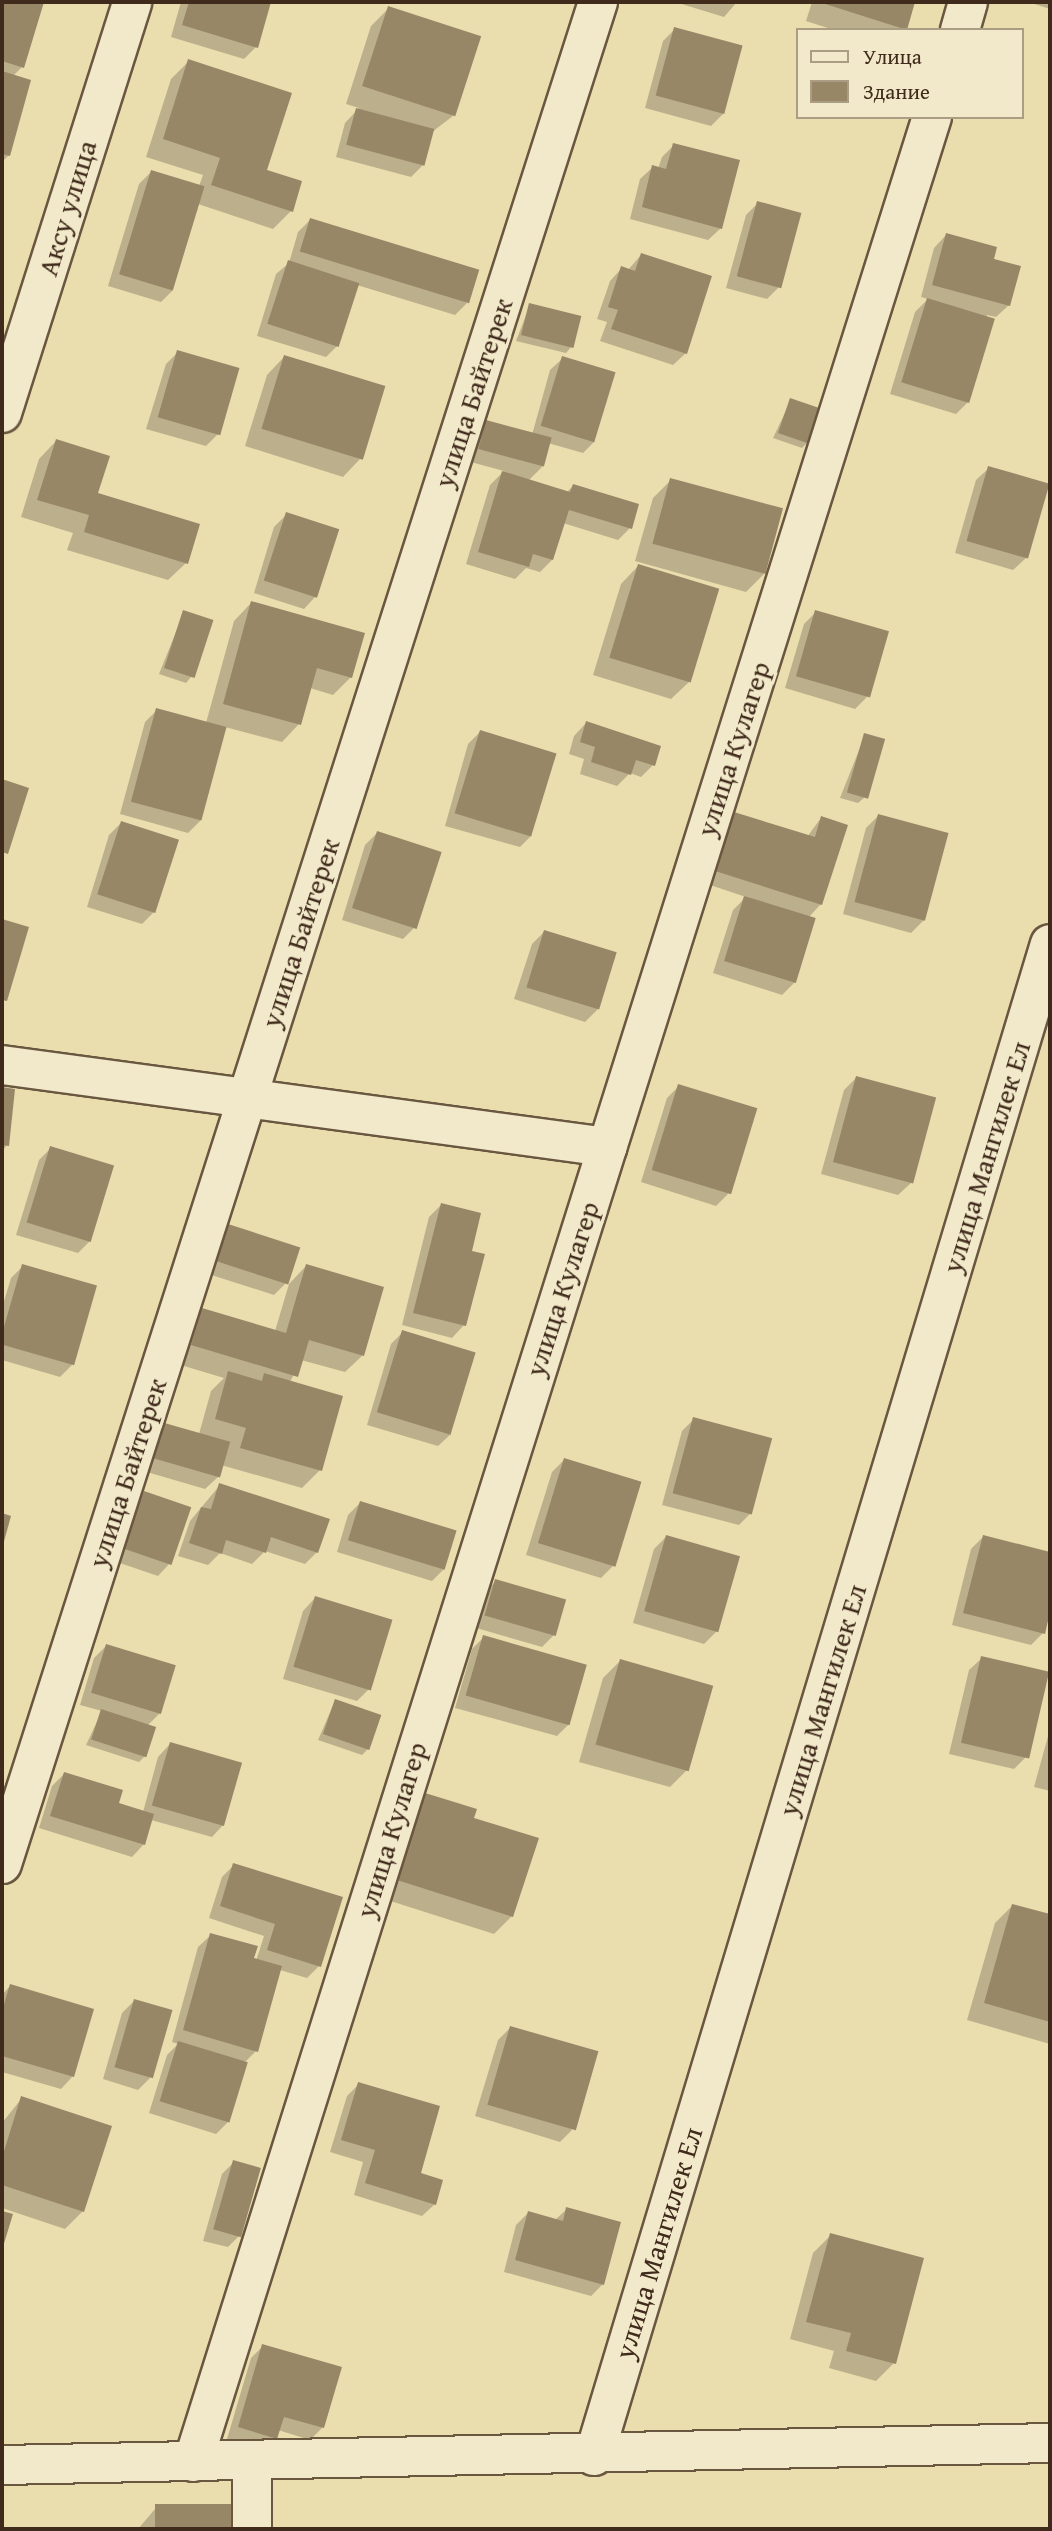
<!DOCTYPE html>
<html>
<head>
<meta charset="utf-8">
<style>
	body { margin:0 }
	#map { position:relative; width:1052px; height:2531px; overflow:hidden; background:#eaddae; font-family:"Gentium Book Plus",serif }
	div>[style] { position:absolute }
	.shadow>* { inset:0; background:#0003 }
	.building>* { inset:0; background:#988767; transform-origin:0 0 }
	.roads { filter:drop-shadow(2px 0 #6a5740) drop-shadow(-2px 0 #6a5740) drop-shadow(0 2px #6a5740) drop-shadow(0 -2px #6a5740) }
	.minor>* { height:38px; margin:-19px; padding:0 19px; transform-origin:19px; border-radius:19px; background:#f1e9ca }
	span { translate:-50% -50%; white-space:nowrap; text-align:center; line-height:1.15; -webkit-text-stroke:6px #f1e9ca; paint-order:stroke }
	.street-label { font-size:28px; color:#402a1b }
	.frame { position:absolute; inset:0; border:4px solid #402a1b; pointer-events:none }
	.legend { position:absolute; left:796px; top:28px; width:228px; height:91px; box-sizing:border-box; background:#f1e9ca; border:2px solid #aa9d84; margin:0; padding:9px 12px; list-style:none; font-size:21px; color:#402a1b }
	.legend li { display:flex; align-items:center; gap:14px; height:35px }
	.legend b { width:35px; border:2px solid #aa9d84 }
</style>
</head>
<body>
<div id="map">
	<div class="shadow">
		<i style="clip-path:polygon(2px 2px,42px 2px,22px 67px,13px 76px,9px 155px,2px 162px)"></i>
		<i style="clip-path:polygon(181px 2px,269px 2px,256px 47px,244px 59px,171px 37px)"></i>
		<i style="clip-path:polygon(675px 2px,737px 2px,724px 17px)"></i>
		<i style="clip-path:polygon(812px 2px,914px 2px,904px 30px,834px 30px,806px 21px)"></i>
		<i style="clip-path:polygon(1028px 2px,1050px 2px,1050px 9px)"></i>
		<i style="clip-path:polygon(389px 8px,453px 116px,432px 132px,423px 165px,411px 177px,336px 157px,345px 123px,359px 108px,346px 104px,371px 26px)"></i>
		<i style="clip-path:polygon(675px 29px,741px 46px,723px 114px,711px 126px,645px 108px,663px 41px)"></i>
		<i style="clip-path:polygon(189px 61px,291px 211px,273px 229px,198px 204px,173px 290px,161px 302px,108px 286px,139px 184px,151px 172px,199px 186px,203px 175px,146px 157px,171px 79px)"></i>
		<i style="clip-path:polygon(674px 145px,721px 228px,708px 240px,630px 219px,640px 179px,653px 167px,658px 169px,662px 157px)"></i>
		<i style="clip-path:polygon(758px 203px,779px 287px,767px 299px,726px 288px,746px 215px)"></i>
		<i style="clip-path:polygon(310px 220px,467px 303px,455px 315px,357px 285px,338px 345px,326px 357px,257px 336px,276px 274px,289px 263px,298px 232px)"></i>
		<i style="clip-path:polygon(946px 235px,992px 260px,1009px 305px,996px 317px,987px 315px,968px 402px,956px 414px,890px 394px,915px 312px,928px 299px,921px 297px,934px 248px)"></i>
		<i style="clip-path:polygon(641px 255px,686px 353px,673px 365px,600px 341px,607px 322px,597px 319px,610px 281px,622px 268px,628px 270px)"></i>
		<i style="clip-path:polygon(530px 305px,571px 347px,566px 353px,516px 341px)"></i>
		<i style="clip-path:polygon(178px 352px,218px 434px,206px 446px,146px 429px,166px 364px)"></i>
		<i style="clip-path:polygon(284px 357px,360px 459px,343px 477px,245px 446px,267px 375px)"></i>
		<i style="clip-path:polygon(563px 358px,595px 441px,583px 453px,548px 443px,542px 467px,528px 481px,566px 493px,573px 486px,630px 528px,618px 540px,563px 523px,552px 560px,540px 572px,526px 568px,515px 579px,466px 564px,490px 485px,504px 471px,467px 461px,475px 434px,487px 422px,532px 435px,550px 370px)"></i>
		<i style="clip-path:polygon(791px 400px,808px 442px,802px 448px,773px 438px)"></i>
		<i style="clip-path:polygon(56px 441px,96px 495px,186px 563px,168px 580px,67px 550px,73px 533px,21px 517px,39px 459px)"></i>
		<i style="clip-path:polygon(989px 468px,1026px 558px,1013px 570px,955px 553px,976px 480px)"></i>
		<i style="clip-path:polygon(671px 480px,764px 574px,746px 592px,635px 561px,653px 498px)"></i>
		<i style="clip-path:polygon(287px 514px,316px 596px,304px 609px,254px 593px,274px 527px)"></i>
		<i style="clip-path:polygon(638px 566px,689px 682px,671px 699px,593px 675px,621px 584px)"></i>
		<i style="clip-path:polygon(251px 603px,351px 677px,333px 695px,310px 688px,299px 724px,282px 742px,225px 727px,200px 821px,188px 833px,120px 814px,145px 722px,157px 710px,206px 723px,234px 621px)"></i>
		<i style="clip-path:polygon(184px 612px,191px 677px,186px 683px,159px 674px)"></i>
		<i style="clip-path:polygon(816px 612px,867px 697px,855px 709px,785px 688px,804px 624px)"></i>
		<i style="clip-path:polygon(586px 723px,653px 765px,641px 777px,630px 773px,617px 786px,580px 774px,584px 759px,569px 754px,574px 736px)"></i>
		<i style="clip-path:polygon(480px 732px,532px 835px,520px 847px,445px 826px,468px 744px)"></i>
		<i style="clip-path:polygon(865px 735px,864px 798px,858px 803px,840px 798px)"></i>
		<i style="clip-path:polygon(2px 781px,27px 789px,2px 858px)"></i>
		<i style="clip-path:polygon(734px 814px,807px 837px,821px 818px,821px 904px,808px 918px,794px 983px,782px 995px,713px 973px,733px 910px,746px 897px,704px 883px,722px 826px)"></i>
		<i style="clip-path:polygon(878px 816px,924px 920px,911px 933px,843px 914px,866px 828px)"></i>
		<i style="clip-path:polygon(121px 823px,154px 912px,142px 924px,87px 907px,109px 835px)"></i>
		<i style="clip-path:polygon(377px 833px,415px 927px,403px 939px,342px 920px,365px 845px)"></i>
		<i style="clip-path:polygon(2px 921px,27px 929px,2px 1004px)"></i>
		<i style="clip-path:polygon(544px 932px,614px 953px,597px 1010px,585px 1022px,514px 999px,532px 944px)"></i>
		<i style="clip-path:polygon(856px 1078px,911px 1183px,898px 1195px,821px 1174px,844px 1090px)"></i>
		<i style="clip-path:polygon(679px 1086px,728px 1194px,716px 1206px,641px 1182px,667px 1098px)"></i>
		<i style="clip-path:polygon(2px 1089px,13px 1090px,7px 1145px,2px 1151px)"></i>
		<i style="clip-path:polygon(51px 1148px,90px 1241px,78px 1253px,16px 1235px,39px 1160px)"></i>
		<i style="clip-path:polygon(441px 1205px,470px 1252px,464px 1325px,452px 1338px,402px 1325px,429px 1217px)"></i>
		<i style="clip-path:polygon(229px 1226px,286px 1283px,274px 1295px,205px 1273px,217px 1239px)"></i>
		<i style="clip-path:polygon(23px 1266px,72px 1365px,60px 1377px,2px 1360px,2px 1308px,11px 1278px)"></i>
		<i style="clip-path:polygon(306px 1266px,363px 1355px,345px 1372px,301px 1360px,290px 1382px,320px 1470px,302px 1488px,221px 1465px,218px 1477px,205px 1489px,140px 1470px,149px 1436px,199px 1434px,211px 1391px,224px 1378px,174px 1363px,184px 1328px,202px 1310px,275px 1331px,289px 1284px)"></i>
		<i style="clip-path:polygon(403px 1332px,451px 1434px,438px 1446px,367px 1425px,391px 1344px)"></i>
		<i style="clip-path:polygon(694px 1419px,751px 1513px,739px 1525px,662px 1505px,682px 1431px)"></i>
		<i style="clip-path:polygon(564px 1460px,613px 1566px,601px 1578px,526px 1555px,552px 1472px)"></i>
		<i style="clip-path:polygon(220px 1485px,317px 1552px,305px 1564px,265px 1551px,252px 1564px,220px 1553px,208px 1565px,178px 1556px,190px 1521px)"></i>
		<i style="clip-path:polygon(144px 1493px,170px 1563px,158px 1576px,114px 1561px,132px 1506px)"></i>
		<i style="clip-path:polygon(360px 1503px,444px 1569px,432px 1581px,337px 1552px,348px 1515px)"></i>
		<i style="clip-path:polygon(666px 1537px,716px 1632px,704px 1644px,633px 1623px,654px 1549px)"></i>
		<i style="clip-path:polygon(983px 1537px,1050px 1554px,1050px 1605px,1043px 1633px,1031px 1645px,952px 1625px,971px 1549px)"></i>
		<i style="clip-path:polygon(496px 1581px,554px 1635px,542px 1647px,473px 1627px,484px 1593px)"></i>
		<i style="clip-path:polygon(315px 1598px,369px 1689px,357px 1701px,283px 1679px,303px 1611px)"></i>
		<i style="clip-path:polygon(484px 1637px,569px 1724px,557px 1736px,455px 1708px,472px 1649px)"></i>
		<i style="clip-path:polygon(106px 1646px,160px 1713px,147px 1726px,145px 1756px,139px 1762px,86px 1745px,102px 1711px,80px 1705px,94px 1658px)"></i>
		<i style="clip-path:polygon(982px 1658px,1026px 1757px,1014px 1769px,949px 1754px,969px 1670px)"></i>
		<i style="clip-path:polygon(620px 1661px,687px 1770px,670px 1787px,579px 1762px,603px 1678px)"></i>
		<i style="clip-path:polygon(335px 1701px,368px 1749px,362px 1755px,318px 1740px)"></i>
		<i style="clip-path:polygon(1050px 1729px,1050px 1791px,1034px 1787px)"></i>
		<i style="clip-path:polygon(170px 1744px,224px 1824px,212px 1837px,151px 1820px,144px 1844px,132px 1857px,39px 1828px,52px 1786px,64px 1774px,117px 1804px,143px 1812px,158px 1757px)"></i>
		<i style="clip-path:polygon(426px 1795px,472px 1819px,512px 1916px,494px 1934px,381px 1898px,408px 1812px)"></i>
		<i style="clip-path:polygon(234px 1865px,319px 1966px,307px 1978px,280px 1970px,256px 2051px,244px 2063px,228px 2122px,216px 2134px,149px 2113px,167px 2055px,178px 2044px,172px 2042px,198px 1947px,211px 1935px,256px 1961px,264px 1936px,209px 1918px,222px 1877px)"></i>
		<i style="clip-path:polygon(1012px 1906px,1050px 1916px,1050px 2044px,967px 2020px,995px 1923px)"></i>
		<i style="clip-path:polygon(10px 1986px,73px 2076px,61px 2089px,2px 2072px,2px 1995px)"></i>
		<i style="clip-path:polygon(134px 2001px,150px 2078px,138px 2090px,103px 2079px,122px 2013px)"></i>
		<i style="clip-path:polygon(510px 2028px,572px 2130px,560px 2142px,475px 2116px,498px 2040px)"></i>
		<i style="clip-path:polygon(359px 2084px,435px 2204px,422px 2216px,354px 2195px,363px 2162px,330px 2152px,347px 2096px)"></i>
		<i style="clip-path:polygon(22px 2098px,83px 2211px,65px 2229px,2px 2208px,2px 2123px)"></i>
		<i style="clip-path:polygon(234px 2162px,240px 2235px,228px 2247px,203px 2241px,222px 2174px)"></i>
		<i style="clip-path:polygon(567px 2209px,603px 2284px,591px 2296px,504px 2272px,516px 2225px,528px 2213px,555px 2220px)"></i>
		<i style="clip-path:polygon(831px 2235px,894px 2363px,876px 2381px,829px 2368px,834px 2351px,790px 2339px,813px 2253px)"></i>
		<i style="clip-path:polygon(263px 2346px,339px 2368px,322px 2428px,310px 2440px,278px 2430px,263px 2450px,227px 2439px,251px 2358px)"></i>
		<i style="clip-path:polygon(232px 2506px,233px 2529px,138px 2529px,155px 2509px)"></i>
	</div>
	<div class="building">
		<i style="clip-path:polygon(2px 2px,44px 2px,24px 68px,2px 61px)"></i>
		<i style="clip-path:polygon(189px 2px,271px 2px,258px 48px,182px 25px)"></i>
		<i style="clip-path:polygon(819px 2px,915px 2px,907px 30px)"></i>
		<i style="left:388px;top:6px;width:98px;height:84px;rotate:18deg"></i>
		<i style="left:674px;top:27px;width:71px;height:71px;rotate:15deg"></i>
		<i style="clip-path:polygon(188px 59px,292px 93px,267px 170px,302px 181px,293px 212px,211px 185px,220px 158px,163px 139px)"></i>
		<i style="clip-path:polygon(2px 71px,31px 80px,10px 156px,2px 154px)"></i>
		<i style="left:356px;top:108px;width:81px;height:38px;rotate:15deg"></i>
		<i style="clip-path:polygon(673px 143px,740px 160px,722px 229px,642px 207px,652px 165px,666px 169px)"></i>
		<i style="left:151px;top:170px;width:56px;height:109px;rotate:17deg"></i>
		<i style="left:757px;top:201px;width:46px;height:78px;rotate:15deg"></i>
		<i style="left:310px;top:218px;width:177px;height:35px;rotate:17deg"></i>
		<i style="clip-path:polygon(946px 233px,997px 247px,994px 259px,1021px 266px,1010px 306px,932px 285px)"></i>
		<i style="clip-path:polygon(641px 253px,712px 276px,687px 354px,611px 329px,618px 310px,608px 307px,621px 266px,635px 271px)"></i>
		<i style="left:288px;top:260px;width:75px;height:67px;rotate:18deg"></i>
		<i style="left:927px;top:298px;width:71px;height:88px;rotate:17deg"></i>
		<i style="left:529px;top:303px;width:54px;height:33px;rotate:14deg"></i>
		<i style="left:177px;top:350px;width:65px;height:70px;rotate:16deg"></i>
		<i style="left:284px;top:355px;width:106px;height:77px;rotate:17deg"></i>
		<i style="left:562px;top:356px;width:56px;height:73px;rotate:17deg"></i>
		<i style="left:790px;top:398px;width:34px;height:37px;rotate:19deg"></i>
		<i style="left:486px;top:420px;width:68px;height:30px;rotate:15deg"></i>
		<i style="clip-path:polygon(56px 439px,110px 456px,98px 493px,200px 524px,188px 564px,84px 532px,89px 515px,37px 500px)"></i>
		<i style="left:988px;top:466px;width:64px;height:78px;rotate:16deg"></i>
		<i style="clip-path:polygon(502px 471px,570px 492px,573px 484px,639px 504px,632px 529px,569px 510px,553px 560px,533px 554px,529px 567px,478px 552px)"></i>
		<i style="left:670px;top:478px;width:117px;height:68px;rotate:15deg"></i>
		<i style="left:286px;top:512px;width:56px;height:72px;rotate:18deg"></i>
		<i style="left:638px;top:564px;width:85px;height:98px;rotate:17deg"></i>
		<i style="clip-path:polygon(251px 601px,365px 633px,352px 678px,317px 668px,301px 725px,223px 704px)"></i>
		<i style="left:183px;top:610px;width:32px;height:61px;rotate:18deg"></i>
		<i style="left:815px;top:610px;width:77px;height:69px;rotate:16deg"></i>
		<i style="left:156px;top:708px;width:73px;height:97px;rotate:15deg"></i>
		<i style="clip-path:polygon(586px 721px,661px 746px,655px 766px,636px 760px,631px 775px,591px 762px,595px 747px,580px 742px)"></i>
		<i style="left:480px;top:730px;width:80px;height:87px;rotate:17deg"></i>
		<i style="left:864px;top:733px;width:22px;height:62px;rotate:16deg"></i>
		<i style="clip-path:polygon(2px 779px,29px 788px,8px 854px,2px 852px)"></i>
		<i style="clip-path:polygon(734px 812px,815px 837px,821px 816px,848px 825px,822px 905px,715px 871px)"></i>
		<i style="left:878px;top:814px;width:73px;height:91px;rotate:15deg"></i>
		<i style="left:121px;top:821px;width:61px;height:77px;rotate:18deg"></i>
		<i style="left:377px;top:831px;width:68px;height:81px;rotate:18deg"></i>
		<i style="left:744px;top:896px;width:75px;height:68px;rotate:17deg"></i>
		<i style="clip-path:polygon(2px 919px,29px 927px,7px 1001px,2px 1000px)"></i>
		<i style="left:544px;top:930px;width:76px;height:60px;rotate:17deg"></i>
		<i style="left:856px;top:1076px;width:83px;height:89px;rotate:15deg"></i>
		<i style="left:678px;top:1084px;width:83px;height:90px;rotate:17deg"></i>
		<i style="clip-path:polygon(2px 1087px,15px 1089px,9px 1146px,2px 1145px)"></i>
		<i style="left:50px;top:1146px;width:67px;height:80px;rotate:17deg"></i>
		<i style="clip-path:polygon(441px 1203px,481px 1213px,472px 1251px,485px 1254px,466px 1326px,413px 1313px)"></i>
		<i style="left:228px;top:1224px;width:76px;height:39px;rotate:18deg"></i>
		<i style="left:22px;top:1264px;width:78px;height:83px;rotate:16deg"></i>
		<i style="clip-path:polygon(306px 1264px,384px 1287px,364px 1356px,309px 1340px,298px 1377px,191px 1345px,202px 1308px,286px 1333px)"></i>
		<i style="left:402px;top:1330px;width:77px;height:86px;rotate:17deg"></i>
		<i style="clip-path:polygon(228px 1371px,262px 1381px,264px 1373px,343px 1396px,322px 1471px,240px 1448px,246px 1428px,215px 1419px)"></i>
		<i style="left:693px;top:1417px;width:82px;height:79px;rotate:15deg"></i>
		<i style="left:161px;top:1422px;width:72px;height:37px;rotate:16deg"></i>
		<i style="left:564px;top:1458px;width:81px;height:89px;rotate:17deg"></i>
		<i style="clip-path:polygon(219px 1483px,330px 1519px,318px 1553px,271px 1537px,266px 1553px,226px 1540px,222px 1554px,189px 1543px,201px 1507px,211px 1509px)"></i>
		<i style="left:144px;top:1491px;width:50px;height:61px;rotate:19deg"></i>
		<i style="left:360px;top:1501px;width:101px;height:41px;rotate:17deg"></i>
		<i style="clip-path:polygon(2px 1513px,11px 1516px,3px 1545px,2px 1545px)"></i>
		<i style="left:666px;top:1535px;width:77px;height:79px;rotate:16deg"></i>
		<i style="clip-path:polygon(983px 1535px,1050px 1552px,1050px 1612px,1045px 1634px,963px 1613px)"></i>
		<i style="left:495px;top:1579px;width:74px;height:38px;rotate:16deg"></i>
		<i style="left:315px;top:1596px;width:81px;height:74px;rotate:17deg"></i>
		<i style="left:483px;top:1635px;width:108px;height:63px;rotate:16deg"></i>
		<i style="left:106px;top:1644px;width:73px;height:51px;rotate:17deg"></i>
		<i style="left:981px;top:1656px;width:70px;height:89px;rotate:13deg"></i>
		<i style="left:620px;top:1659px;width:97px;height:89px;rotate:16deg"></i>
		<i style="left:335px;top:1699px;width:49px;height:37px;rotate:19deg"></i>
		<i style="left:101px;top:1709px;width:58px;height:32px;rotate:18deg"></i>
		<i style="left:170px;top:1742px;width:75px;height:66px;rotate:16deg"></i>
		<i style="clip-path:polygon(64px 1772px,123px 1790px,119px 1803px,154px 1814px,145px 1845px,50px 1816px)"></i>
		<i style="clip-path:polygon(425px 1793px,477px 1809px,474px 1818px,539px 1838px,513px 1917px,397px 1880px)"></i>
		<i style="clip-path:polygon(233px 1863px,343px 1897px,321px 1967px,267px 1950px,275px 1924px,220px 1906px)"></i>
		<i style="clip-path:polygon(1012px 1904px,1050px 1914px,1050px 2022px,984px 2003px)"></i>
		<i style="clip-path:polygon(210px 1933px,258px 1946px,254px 1958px,282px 1966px,258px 2052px,183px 2030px)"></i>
		<i style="clip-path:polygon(10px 1984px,94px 2009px,74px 2077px,2px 2056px,2px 2011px)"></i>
		<i style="left:134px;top:1999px;width:40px;height:71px;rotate:16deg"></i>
		<i style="left:510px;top:2026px;width:92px;height:82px;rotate:16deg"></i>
		<i style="left:178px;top:2041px;width:73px;height:63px;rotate:17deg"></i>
		<i style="clip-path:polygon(358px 2082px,440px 2106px,421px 2173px,443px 2180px,436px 2205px,365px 2183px,375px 2150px,341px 2140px)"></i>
		<i style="clip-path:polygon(21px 2096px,112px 2126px,84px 2212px,2px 2185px,2px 2158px)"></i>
		<i style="left:233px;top:2160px;width:29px;height:72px;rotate:16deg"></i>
		<i style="clip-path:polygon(566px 2207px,621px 2222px,604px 2285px,515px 2260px,528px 2211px,563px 2221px)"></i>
		<i style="clip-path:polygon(2px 2211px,13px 2214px,2px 2250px)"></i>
		<i style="clip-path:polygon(830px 2233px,924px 2258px,896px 2364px,846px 2351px,851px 2333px,806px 2322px)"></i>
		<i style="clip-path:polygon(262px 2344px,342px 2367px,324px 2428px,284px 2417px,277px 2439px,238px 2427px)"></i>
		<i style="left:234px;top:2504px;width:25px;height:79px;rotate:90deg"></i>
	</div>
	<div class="roads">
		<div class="minor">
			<i style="left:960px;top:30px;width:29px;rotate:-74deg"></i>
			<i style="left:2px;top:413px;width:431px;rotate:-72.4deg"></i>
			<i style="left:2px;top:1065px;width:611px;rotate:7.72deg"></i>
			<i style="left:2px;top:1864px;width:1955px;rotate:-72.25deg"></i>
			<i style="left:594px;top:2456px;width:1579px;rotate:-73.22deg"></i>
			<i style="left:193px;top:2462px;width:2459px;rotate:-72.51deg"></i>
			<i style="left:2px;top:2465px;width:1048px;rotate:-1.2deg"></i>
			<i style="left:252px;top:2529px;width:68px;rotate:-90deg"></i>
		</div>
	</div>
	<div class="street-label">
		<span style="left:67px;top:208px;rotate:-73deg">Аксу улица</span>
		<span style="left:473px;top:393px;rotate:-72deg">улица Байтерек</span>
		<span style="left:733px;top:749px;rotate:-72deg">улица Кулагер</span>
		<span style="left:300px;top:933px;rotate:-72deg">улица Байтерек</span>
		<span style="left:986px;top:1157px;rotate:-73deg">улица Мангилек Ел</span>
		<span style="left:562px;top:1289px;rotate:-72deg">улица Кулагер</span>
		<span style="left:127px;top:1473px;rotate:-72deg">улица Байтерек</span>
		<span style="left:822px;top:1700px;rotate:-73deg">улица Мангилек Ел</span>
		<span style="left:391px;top:1830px;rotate:-73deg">улица Кулагер</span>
		<span style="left:658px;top:2243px;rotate:-73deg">улица Мангилек Ел</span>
	</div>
	<div class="frame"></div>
	<ul class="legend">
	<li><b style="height:9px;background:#f1e9ca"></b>Улица</li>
	<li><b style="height:19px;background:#988767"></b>Здание</li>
	</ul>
</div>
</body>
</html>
